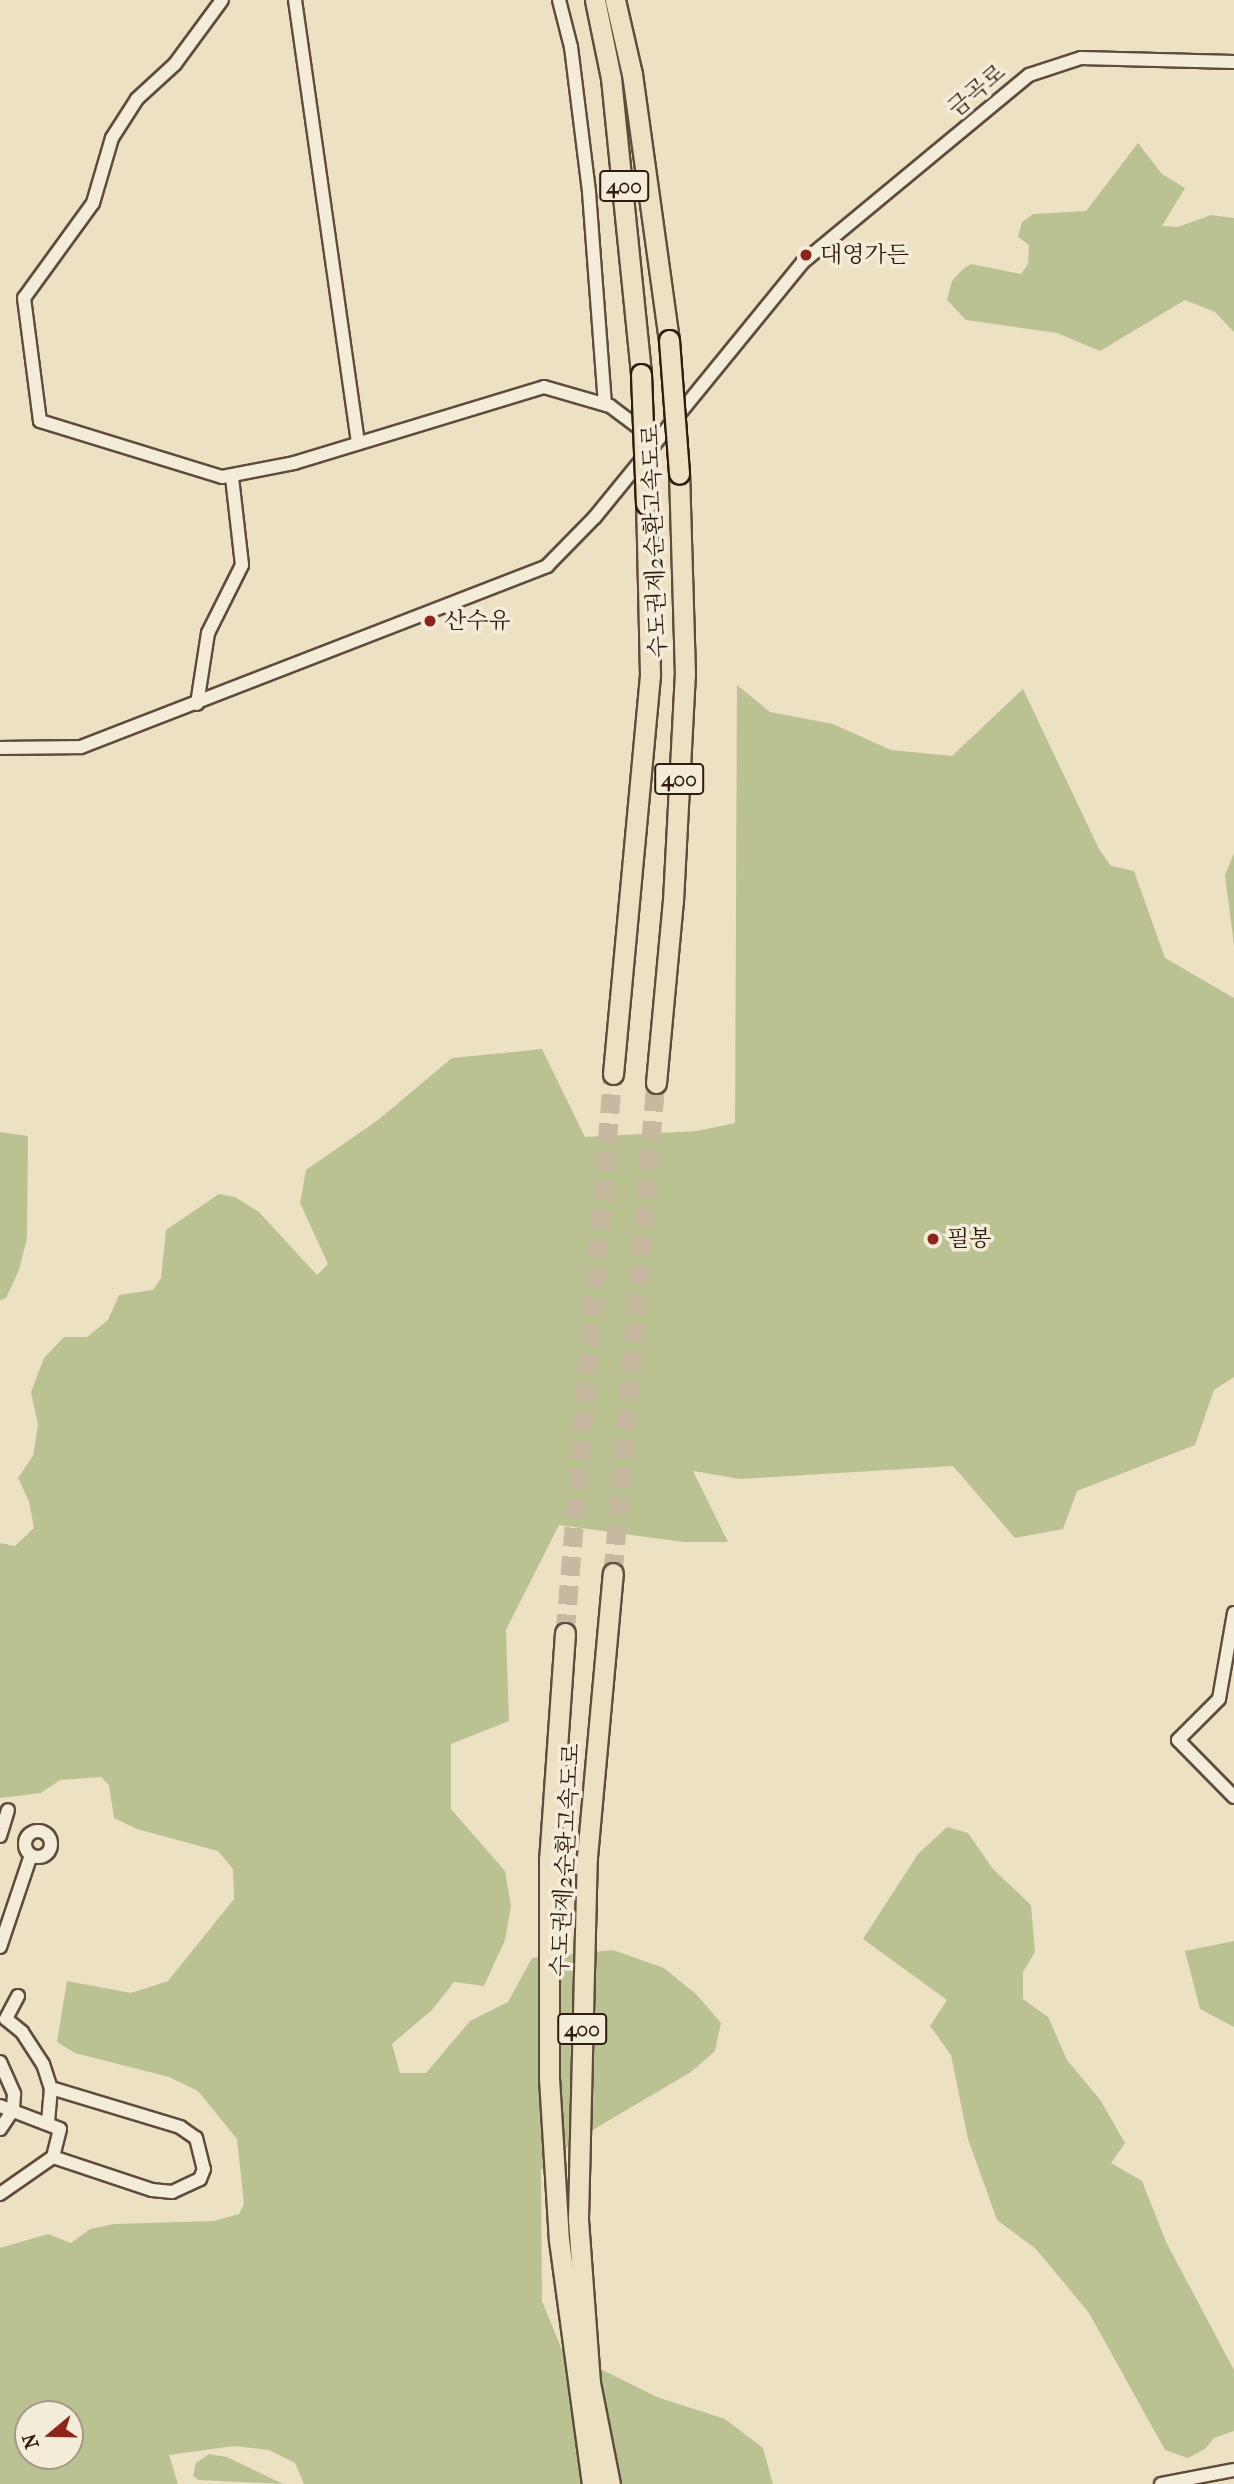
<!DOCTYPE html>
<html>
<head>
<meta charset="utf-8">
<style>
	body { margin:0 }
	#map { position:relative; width:1234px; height:2484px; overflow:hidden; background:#ede1c3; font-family:"IM FELL French Canon","Noto Serif KR",serif }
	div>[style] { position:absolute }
	.green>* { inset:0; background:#bac292 }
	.highway-tunnel>* { height:19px; margin-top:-9.5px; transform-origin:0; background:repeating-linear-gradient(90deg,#c7b99f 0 19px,transparent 0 29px) }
	.roads { filter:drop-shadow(2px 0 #5f4c3d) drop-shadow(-2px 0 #5f4c3d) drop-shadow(0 2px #5f4c3d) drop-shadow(0 -2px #5f4c3d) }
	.minor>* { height:12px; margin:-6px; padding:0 6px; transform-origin:6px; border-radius:6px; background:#f3ecd8 }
	.minor>.ring { margin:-6px; padding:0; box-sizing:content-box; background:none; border:12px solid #f3ecd8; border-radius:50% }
	.highway>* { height:19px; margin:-9.5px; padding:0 9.5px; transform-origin:9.5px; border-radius:9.5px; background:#ede1c3 }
	.bridges { filter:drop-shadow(2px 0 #301b10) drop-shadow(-2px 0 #301b10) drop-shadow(0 2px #301b10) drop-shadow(0 -2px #301b10) }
	.highway-bridge>* { height:19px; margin:-9.5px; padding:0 9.5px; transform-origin:9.5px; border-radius:9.5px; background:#ede1c3 }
	.dots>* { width:19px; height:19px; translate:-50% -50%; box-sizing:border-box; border:4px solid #f3ecd8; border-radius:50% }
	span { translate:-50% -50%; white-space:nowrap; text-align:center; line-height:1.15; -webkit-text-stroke:7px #f3ecd8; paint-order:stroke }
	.shield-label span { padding:2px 5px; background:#f3ecd8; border:2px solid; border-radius:5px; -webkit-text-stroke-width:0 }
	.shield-label { font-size:21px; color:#301b10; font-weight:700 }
	.street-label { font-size:23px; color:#301b10 }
	.poi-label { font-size:23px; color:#301b10 }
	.left { translate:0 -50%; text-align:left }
	.north { position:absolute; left:14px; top:2400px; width:70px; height:70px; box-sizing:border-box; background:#f3ecd8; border:2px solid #a59888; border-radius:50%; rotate:251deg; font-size:19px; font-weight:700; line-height:28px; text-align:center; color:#301b10 }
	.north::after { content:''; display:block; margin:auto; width:24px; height:32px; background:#8f2418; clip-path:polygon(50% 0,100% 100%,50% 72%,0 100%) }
</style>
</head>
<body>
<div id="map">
	<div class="green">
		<i style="clip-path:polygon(1138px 143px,1162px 174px,1185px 188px,1162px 226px,1178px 227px,1211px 215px,1234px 218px,1234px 332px,1215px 312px,1185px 300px,1100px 351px,1057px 333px,966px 320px,947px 300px,952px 281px,962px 270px,971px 264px,1021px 274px,1028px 264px,1029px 245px,1018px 237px,1022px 222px,1033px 214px,1086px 211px)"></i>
		<i style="clip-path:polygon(evenodd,737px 685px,770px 712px,833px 724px,891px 750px,952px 756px,1023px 689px,1099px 849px,1111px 866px,1134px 871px,1165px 958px,1234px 998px,1234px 1377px,1214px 1390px,1195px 1445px,1077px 1491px,1063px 1529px,1015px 1538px,953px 1466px,740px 1479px,693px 1471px,728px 1542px,683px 1542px,559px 1525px,506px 1630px,509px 1721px,451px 1744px,451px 1809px,505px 1871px,511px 1906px,505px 1940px,484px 1986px,454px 1982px,432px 2010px,392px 2044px,400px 2073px,426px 2073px,470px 2021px,508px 2002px,532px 1958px,613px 1950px,664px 1968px,697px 1995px,721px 2023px,715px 2051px,691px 2072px,574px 2141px,541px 2170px,542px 2301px,562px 2350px,657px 2397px,725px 2419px,763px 2448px,773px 2484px,304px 2484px,295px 2463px,269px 2450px,234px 2446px,169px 2455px,178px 2484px,0 2484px,0 2248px,48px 2234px,71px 2243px,90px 2229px,114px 2224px,214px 2221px,239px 2214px,244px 2204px,237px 2139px,198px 2091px,169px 2077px,75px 2053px,57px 2042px,67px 1981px,131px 1993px,168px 1981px,234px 1899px,233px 1869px,218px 1851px,137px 1829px,114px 1818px,109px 1785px,101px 1777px,60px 1780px,41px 1793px,0 1798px,0 1543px,15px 1546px,34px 1528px,29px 1501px,18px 1478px,33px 1456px,38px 1425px,31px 1392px,44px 1358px,64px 1337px,87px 1337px,108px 1320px,119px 1295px,153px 1290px,161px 1278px,166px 1230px,219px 1194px,235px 1197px,259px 1212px,317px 1275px,328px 1264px,300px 1203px,306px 1170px,378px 1120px,452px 1058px,542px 1049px,585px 1137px,697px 1131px,735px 1123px,737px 685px,28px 2414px,70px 2414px,70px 2456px,28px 2456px,28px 2414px)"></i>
		<i style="clip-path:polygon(1234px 853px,1234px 945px,1225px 875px)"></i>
		<i style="clip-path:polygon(0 1132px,28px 1136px,27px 1238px,19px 1270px,6px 1298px,0 1300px)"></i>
		<i style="clip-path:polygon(947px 1827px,968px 1833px,993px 1869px,1031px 1905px,1035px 1952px,1023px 1972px,1023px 1999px,1048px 2017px,1067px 2060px,1101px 2101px,1125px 2143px,1111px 2163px,1142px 2181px,1166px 2242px,1234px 2370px,1234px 2431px,1214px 2438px,1205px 2449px,1188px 2458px,1165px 2450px,1089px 2313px,1036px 2249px,997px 2220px,968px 2139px,951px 2055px,930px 2026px,947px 2000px,863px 1939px,918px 1854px)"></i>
		<i style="clip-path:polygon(1234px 1941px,1234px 2027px,1200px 2009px,1185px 1951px)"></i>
		<i style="clip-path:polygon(209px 2454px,227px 2457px,283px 2484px,199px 2480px,193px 2476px,196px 2463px)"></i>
	</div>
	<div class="highway-tunnel">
		<i style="left:613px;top:1573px;width:492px;rotate:-85deg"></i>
		<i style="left:565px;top:1633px;width:561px;rotate:-85.09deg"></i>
	</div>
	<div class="roads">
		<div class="minor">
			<i style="left:222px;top:0;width:79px;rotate:126.3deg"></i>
			<i style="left:175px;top:64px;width:52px;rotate:137.4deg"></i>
			<i style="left:137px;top:99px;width:46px;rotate:122.7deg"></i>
			<i style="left:112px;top:138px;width:68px;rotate:106.3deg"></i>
			<i style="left:93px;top:203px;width:117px;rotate:126deg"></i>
			<i style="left:24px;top:298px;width:124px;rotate:82.6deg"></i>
			<i style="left:40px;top:421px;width:190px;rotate:17.1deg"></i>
			<i style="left:222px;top:477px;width:73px;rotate:-11deg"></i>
			<i style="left:294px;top:463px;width:261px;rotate:-16.9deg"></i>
			<i style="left:544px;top:387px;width:69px;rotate:16.1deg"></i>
			<i style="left:610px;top:406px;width:45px;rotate:36.9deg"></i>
			<i style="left:295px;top:0;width:447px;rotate:81.9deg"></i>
			<i style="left:559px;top:0;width:49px;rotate:75.7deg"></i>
			<i style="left:571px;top:47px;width:146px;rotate:82.9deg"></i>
			<i style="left:589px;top:192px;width:213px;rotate:85.7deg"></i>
			<i style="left:197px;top:704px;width:72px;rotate:-81.2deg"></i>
			<i style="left:208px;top:633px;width:76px;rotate:-63.4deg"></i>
			<i style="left:242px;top:565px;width:89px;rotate:-96.5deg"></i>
			<i style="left:0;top:748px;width:81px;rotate:-0.7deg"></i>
			<i style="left:81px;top:747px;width:500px;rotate:-21.2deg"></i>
			<i style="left:547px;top:566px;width:69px;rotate:-45.6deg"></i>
			<i style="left:595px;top:517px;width:329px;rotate:-50.8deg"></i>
			<i style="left:803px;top:262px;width:293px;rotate:-39.6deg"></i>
			<i style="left:1029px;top:75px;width:55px;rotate:-18.1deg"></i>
			<i style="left:1081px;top:58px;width:153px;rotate:1.5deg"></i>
			<i style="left:1234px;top:1613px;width:87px;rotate:99.9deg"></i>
			<i style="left:1219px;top:1699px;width:58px;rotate:135deg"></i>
			<i style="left:1178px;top:1740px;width:80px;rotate:45.5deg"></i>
			<i class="ring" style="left:25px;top:1831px;width:14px;height:14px"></i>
			<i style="left:0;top:1836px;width:27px;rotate:-73deg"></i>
			<i style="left:0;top:1947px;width:97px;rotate:-71.4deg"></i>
			<i style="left:18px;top:1996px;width:26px;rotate:118deg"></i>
			<i style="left:6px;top:2019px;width:21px;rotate:39deg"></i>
			<i style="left:22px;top:2032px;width:38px;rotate:57deg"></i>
			<i style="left:43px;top:2064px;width:25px;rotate:72deg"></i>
			<i style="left:51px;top:2088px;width:34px;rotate:95deg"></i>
			<i style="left:0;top:2062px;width:35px;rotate:66deg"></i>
			<i style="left:14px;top:2094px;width:16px;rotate:94deg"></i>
			<i style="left:13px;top:2110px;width:23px;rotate:124deg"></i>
			<i style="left:51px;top:2088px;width:135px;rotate:16.8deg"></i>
			<i style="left:180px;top:2127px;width:19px;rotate:35deg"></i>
			<i style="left:196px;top:2138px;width:32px;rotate:76deg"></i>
			<i style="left:204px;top:2169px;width:11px;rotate:112deg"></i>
			<i style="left:200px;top:2179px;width:31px;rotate:155deg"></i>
			<i style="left:172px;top:2192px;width:20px;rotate:-174deg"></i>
			<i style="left:152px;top:2190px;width:104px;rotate:-161.6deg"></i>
			<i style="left:0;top:2106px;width:64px;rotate:21deg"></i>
			<i style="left:60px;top:2129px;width:29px;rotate:104deg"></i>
			<i style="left:53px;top:2157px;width:65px;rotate:145.1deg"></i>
			<i style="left:1161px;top:2484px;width:74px;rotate:-10.9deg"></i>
		</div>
		<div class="highway">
			<i style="left:595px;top:0;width:80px;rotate:78.4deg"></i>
			<i style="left:611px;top:78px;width:298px;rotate:84.2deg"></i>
			<i style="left:615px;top:0;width:76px;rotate:77.1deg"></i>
			<i style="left:632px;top:74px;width:269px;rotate:82.1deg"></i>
			<i style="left:613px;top:1074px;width:402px;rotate:-84.7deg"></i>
			<i style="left:650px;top:674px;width:170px;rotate:-91.3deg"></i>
			<i style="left:656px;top:1083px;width:183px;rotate:-84.7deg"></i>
			<i style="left:673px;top:901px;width:227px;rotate:-87deg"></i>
			<i style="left:685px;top:674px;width:200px;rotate:-91.7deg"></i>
			<i style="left:565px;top:1633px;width:227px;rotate:94deg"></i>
			<i style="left:549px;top:1859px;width:219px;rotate:90deg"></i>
			<i style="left:549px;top:2078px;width:162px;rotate:86.5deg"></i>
			<i style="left:559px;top:2240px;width:246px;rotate:82.3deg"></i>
			<i style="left:610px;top:2484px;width:103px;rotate:-101.2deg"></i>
			<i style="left:590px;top:2383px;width:165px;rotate:-94.2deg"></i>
			<i style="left:578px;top:2218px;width:361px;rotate:-88.6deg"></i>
			<i style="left:587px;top:1857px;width:285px;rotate:-84.8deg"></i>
		</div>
	</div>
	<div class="bridges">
		<div class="highway-bridge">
			<i style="left:669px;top:340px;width:134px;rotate:85.7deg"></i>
			<i style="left:641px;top:374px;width:130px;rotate:87.8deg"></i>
		</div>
	</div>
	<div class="dots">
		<i style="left:806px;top:255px;background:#8f2418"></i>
		<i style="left:430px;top:621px;background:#8f2418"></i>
		<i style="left:933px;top:1239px;background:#8f2418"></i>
	</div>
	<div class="shield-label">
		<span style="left:624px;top:186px">400</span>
		<span style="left:679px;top:779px">400</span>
		<span style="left:582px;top:2029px">400</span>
	</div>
	<div class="street-label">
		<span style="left:977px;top:91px;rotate:-40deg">금곡로</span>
		<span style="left:655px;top:541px;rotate:-92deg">수도권제2순환고속도로</span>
		<span style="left:566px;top:1860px;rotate:-87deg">수도권제2순환고속도로</span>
	</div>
	<div class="poi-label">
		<span class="left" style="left:820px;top:255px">대영가든</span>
		<span class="left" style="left:444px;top:621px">산수유</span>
		<span class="left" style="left:947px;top:1239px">필봉</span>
	</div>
	<div class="north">N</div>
</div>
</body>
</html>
